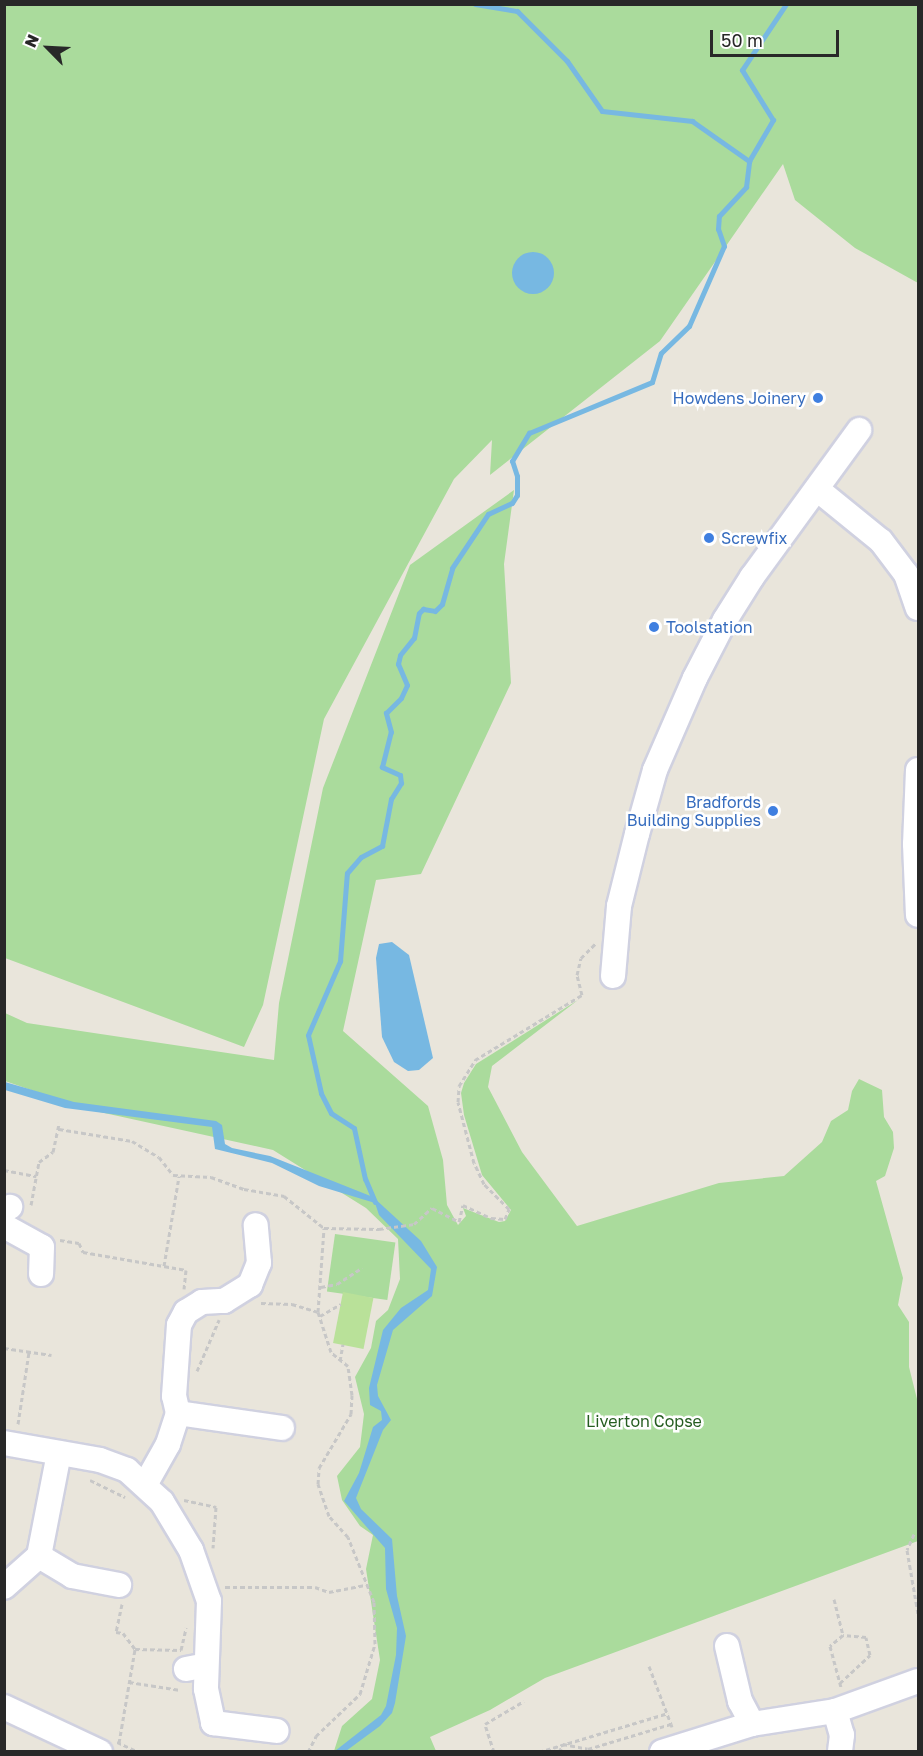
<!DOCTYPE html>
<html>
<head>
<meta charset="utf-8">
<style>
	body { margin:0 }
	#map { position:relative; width:923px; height:1756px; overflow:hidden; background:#e9e5db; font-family:"Golos Text",sans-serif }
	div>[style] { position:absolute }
	.green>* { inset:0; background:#aadb9c; transform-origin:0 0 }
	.pitch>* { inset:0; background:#b9e199; transform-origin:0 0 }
	.water>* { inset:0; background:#77b8e2 }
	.round { border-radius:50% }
	.stream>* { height:5px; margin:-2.5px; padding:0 2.5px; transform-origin:2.5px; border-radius:2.5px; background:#77b8e2 }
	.path>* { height:3px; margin-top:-1.5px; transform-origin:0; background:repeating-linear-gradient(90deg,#c7c7c7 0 4.5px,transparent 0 7.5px) }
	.roads { filter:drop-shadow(2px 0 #d0d1e0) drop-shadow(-2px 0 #d0d1e0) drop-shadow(0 2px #d0d1e0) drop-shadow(0 -2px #d0d1e0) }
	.minor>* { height:24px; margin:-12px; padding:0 12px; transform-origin:12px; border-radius:12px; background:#fff }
	.dots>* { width:16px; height:16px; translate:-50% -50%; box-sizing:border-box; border:3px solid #fff; border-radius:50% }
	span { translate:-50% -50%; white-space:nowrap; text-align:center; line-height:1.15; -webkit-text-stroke:5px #fff; paint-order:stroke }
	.shop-label { font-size:16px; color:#366cbe }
	.right { translate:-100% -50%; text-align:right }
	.left { translate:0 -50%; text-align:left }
	.park-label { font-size:16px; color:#255d20 }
	.frame { position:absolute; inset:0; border:6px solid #282828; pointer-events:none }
	.north { position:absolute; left:18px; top:18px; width:60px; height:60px; -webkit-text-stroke:4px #fff; paint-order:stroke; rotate:294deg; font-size:16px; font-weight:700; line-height:24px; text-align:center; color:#282828 }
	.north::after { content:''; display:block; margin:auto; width:21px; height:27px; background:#282828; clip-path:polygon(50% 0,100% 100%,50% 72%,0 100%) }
	.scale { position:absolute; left:710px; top:30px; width:129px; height:27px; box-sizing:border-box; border:3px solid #282828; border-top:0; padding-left:8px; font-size:18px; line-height:21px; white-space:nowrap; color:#282828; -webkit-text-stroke:4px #fff; paint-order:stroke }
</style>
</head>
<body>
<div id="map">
	<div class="green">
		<i style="clip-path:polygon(4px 5px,918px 5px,918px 283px,855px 248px,795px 200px,783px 164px,660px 341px,490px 475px,492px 440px,454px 479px,324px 719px,263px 1005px,244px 1047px,5px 958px)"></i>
		<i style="clip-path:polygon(514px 490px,504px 564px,511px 683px,421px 874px,376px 880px,343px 1031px,428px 1106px,443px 1160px,447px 1205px,458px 1225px,466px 1216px,463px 1208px,499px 1222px,505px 1221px,511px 1210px,482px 1175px,464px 1115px,461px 1093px,464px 1083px,476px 1064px,578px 1000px,492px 1066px,488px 1087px,522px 1152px,577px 1226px,719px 1183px,784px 1176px,822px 1142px,831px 1121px,848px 1110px,852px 1091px,859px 1079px,882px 1090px,884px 1117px,893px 1132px,894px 1148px,885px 1176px,876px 1181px,903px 1278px,898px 1305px,909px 1322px,909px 1367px,918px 1403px,918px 1541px,545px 1678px,490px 1710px,430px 1737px,436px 1751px,334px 1751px,342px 1726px,372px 1699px,380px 1660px,366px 1569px,373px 1535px,360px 1526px,342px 1500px,337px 1476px,360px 1447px,364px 1414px,355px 1377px,371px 1348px,376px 1321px,388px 1310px,400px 1279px,398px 1239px,366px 1208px,273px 1150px,86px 1109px,5px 1081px,5px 1013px,27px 1023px,274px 1060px,279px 1003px,323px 788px,410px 565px)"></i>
		<i style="left:335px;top:1234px;width:61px;height:58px;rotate:8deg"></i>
	</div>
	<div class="pitch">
		<i style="left:343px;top:1292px;width:31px;height:52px;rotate:11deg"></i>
	</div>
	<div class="water">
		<i class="round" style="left:512px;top:252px;width:42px;height:42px"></i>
		<i style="clip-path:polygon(392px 942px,409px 955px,433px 1058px,419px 1070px,408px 1071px,394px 1062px,382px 1037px,376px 958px,379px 944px)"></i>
		<i style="clip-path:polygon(5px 1082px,74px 1102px,216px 1121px,222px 1125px,225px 1144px,232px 1148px,270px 1156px,373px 1197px,421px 1241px,437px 1267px,432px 1296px,393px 1330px,377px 1385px,378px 1396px,391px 1420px,383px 1430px,356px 1498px,361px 1509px,392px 1539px,397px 1596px,406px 1636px,395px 1703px,392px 1713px,380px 1726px,346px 1751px,335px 1751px,381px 1715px,386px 1706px,396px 1655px,397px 1628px,386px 1589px,385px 1548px,344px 1501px,359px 1473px,373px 1427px,382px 1420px,381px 1411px,370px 1405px,369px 1388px,383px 1330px,401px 1308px,428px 1290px,431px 1269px,379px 1215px,375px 1203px,319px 1186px,272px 1163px,215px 1149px,212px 1127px,65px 1108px,5px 1090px)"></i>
	</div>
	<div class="stream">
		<i style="left:475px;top:4px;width:43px;rotate:9.5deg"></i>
		<i style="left:517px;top:11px;width:71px;rotate:45deg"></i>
		<i style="left:567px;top:61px;width:61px;rotate:55deg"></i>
		<i style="left:602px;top:111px;width:91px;rotate:6.3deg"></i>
		<i style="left:692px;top:121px;width:70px;rotate:35.1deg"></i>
		<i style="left:375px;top:1202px;width:25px;rotate:-113deg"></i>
		<i style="left:365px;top:1179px;width:52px;rotate:-102.2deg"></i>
		<i style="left:354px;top:1128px;width:27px;rotate:-147deg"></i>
		<i style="left:331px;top:1113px;width:22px;rotate:-117deg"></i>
		<i style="left:321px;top:1093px;width:59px;rotate:-102.6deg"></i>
		<i style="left:308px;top:1035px;width:81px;rotate:-66.6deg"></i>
		<i style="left:340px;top:961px;width:88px;rotate:-85.5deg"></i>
		<i style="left:347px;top:873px;width:21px;rotate:-49deg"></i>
		<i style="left:361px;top:857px;width:24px;rotate:-28deg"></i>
		<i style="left:382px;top:846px;width:48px;rotate:-79.2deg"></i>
		<i style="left:391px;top:799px;width:19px;rotate:-58deg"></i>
		<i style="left:401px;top:783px;width:8px;rotate:-97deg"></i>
		<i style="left:400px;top:775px;width:20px;rotate:-156deg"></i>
		<i style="left:382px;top:767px;width:36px;rotate:-76deg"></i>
		<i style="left:391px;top:732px;width:20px;rotate:-105deg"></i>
		<i style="left:386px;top:713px;width:21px;rotate:-45deg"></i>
		<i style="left:401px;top:698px;width:14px;rotate:-65deg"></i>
		<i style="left:407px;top:685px;width:23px;rotate:-113deg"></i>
		<i style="left:398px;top:664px;width:9px;rotate:-77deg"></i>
		<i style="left:400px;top:655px;width:22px;rotate:-51deg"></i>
		<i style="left:414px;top:638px;width:25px;rotate:-79deg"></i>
		<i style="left:419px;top:613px;width:6px;rotate:-45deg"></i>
		<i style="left:423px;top:609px;width:12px;rotate:9deg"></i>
		<i style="left:435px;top:611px;width:10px;rotate:-45deg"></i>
		<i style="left:442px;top:604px;width:37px;rotate:-74deg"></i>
		<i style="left:452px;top:568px;width:65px;rotate:-56.3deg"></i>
		<i style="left:488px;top:514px;width:26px;rotate:-25deg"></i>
		<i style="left:512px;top:503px;width:9px;rotate:-58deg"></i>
		<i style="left:517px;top:495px;width:19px;rotate:-90deg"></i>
		<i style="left:517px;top:476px;width:16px;rotate:-108deg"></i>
		<i style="left:512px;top:461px;width:33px;rotate:-59deg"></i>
		<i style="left:529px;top:433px;width:133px;rotate:-22.5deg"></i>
		<i style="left:652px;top:382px;width:30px;rotate:-73deg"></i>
		<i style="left:661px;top:353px;width:39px;rotate:-44deg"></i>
		<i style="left:689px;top:326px;width:87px;rotate:-66.4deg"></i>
		<i style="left:724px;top:246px;width:18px;rotate:-109deg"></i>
		<i style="left:718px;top:229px;width:13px;rotate:-86deg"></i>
		<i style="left:719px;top:216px;width:40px;rotate:-47deg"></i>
		<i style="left:746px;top:187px;width:26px;rotate:-83deg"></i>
		<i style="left:749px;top:161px;width:48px;rotate:-59.7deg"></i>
		<i style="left:773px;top:120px;width:59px;rotate:-121.8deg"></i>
		<i style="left:742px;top:70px;width:79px;rotate:-56.3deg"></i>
	</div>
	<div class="path">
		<i style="left:59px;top:1129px;width:74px;rotate:9.3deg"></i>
		<i style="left:132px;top:1141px;width:31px;rotate:31deg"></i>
		<i style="left:159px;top:1157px;width:23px;rotate:52deg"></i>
		<i style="left:173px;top:1175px;width:38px;rotate:3deg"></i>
		<i style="left:211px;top:1177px;width:35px;rotate:20deg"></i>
		<i style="left:244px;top:1189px;width:41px;rotate:9.9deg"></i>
		<i style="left:284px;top:1196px;width:51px;rotate:38.7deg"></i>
		<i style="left:4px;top:1170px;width:33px;rotate:11deg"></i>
		<i style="left:31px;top:1205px;width:44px;rotate:-79.5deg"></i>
		<i style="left:39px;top:1162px;width:17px;rotate:-36deg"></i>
		<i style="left:53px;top:1152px;width:30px;rotate:-78deg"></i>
		<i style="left:60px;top:1240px;width:19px;rotate:9deg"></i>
		<i style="left:79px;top:1243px;width:10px;rotate:66deg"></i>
		<i style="left:83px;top:1252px;width:105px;rotate:9.9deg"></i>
		<i style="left:186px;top:1270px;width:19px;rotate:96deg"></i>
		<i style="left:164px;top:1266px;width:91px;rotate:-80.5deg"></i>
		<i style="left:321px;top:1287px;width:16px;rotate:-11deg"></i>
		<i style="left:337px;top:1284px;width:30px;rotate:-33deg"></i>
		<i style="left:261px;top:1303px;width:31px;rotate:2deg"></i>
		<i style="left:292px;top:1304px;width:27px;rotate:17deg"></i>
		<i style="left:320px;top:1316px;width:24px;rotate:-30deg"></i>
		<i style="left:4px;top:1348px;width:48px;rotate:8.5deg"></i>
		<i style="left:340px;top:1361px;width:17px;rotate:-80deg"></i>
		<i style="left:197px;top:1371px;width:56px;rotate:-66.7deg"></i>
		<i style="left:18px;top:1424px;width:73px;rotate:-81.3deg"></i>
		<i style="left:90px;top:1480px;width:39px;rotate:26deg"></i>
		<i style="left:184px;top:1500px;width:33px;rotate:12deg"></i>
		<i style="left:216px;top:1507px;width:41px;rotate:94.2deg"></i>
		<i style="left:914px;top:1534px;width:17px;rotate:114deg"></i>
		<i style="left:907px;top:1550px;width:65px;rotate:80.2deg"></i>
		<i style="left:225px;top:1587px;width:90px"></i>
		<i style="left:315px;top:1587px;width:15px;rotate:20deg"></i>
		<i style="left:329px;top:1592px;width:38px;rotate:-11deg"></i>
		<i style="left:834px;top:1599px;width:37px;rotate:76deg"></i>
		<i style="left:843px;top:1635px;width:17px;rotate:140deg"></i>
		<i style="left:830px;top:1646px;width:42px;rotate:75deg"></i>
		<i style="left:122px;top:1604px;width:29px;rotate:102deg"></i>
		<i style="left:116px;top:1632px;width:7px;rotate:8deg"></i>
		<i style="left:123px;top:1633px;width:20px;rotate:53deg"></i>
		<i style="left:649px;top:1666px;width:62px;rotate:69.2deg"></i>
		<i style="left:129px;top:1682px;width:52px;rotate:8.9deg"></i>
		<i style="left:840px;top:1683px;width:41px;rotate:-43deg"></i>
		<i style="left:870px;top:1655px;width:18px;rotate:-103deg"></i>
		<i style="left:866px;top:1637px;width:23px;rotate:-175deg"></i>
		<i style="left:117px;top:1742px;width:23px;rotate:25deg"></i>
		<i style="left:119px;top:1743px;width:95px;rotate:-80.3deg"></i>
		<i style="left:135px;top:1649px;width:46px;rotate:1.2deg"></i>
		<i style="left:181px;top:1650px;width:23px;rotate:-77deg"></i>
		<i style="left:308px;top:1752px;width:18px;rotate:-63deg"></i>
		<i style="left:316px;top:1736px;width:61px;rotate:-43.7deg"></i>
		<i style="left:360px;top:1694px;width:52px;rotate:-73.3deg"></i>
		<i style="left:375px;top:1644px;width:42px;rotate:-91.4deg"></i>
		<i style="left:374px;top:1602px;width:70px;rotate:-111.8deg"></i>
		<i style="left:348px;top:1537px;width:28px;rotate:-132deg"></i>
		<i style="left:329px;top:1516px;width:34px;rotate:-109deg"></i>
		<i style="left:318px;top:1484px;width:16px;rotate:-86deg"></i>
		<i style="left:319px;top:1468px;width:63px;rotate:-59.3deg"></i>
		<i style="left:351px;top:1414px;width:19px;rotate:-87deg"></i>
		<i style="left:352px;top:1395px;width:29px;rotate:-98deg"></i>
		<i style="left:348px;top:1366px;width:22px;rotate:-141deg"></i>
		<i style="left:331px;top:1352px;width:42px;rotate:-108deg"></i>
		<i style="left:318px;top:1312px;width:84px;rotate:-85.9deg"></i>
		<i style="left:324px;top:1228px;width:55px;rotate:1deg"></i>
		<i style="left:379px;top:1229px;width:35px;rotate:-8deg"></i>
		<i style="left:414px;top:1224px;width:24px;rotate:-42deg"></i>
		<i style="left:432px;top:1208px;width:30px;rotate:27deg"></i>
		<i style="left:459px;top:1222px;width:17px;rotate:-77deg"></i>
		<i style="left:463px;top:1205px;width:31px;rotate:25deg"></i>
		<i style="left:491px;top:1218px;width:14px;rotate:4deg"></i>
		<i style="left:505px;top:1219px;width:11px;rotate:-68deg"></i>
		<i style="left:509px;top:1209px;width:35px;rotate:-135deg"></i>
		<i style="left:484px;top:1184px;width:23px;rotate:-115deg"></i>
		<i style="left:474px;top:1163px;width:63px;rotate:-104.7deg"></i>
		<i style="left:458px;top:1102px;width:16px;rotate:-86deg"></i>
		<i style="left:459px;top:1086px;width:31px;rotate:-58deg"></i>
		<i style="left:475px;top:1060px;width:125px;rotate:-31.3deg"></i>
		<i style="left:582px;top:995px;width:21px;rotate:-104deg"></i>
		<i style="left:577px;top:975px;width:17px;rotate:-77deg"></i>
		<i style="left:581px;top:958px;width:20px;rotate:-45deg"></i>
		<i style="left:494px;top:1752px;width:29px;rotate:-108deg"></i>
		<i style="left:485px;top:1724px;width:45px;rotate:-30.5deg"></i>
		<i style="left:539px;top:1752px;width:135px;rotate:-16.8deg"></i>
		<i style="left:559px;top:1752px;width:9px;rotate:-63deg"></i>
		<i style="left:563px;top:1744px;width:25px;rotate:11deg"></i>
		<i style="left:588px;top:1749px;width:87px;rotate:-16.8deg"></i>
		<i style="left:671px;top:1724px;width:3px;rotate:72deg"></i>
	</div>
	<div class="roads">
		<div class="minor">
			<i style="left:817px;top:489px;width:82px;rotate:39.1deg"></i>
			<i style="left:881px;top:541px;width:41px;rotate:52.9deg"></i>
			<i style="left:906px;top:574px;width:36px;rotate:71deg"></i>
			<i style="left:918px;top:770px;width:74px;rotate:92.3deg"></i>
			<i style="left:915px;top:844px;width:71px;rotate:87.6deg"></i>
			<i style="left:613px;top:976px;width:70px;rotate:-85.1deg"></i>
			<i style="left:619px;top:906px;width:74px;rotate:-76deg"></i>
			<i style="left:637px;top:834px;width:66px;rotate:-74.3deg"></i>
			<i style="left:655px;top:770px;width:100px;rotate:-66.5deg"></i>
			<i style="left:695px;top:678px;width:65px;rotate:-62.7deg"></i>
			<i style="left:725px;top:620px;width:51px;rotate:-57.9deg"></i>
			<i style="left:752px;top:577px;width:182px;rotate:-53.9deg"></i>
			<i style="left:4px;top:1210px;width:7px;rotate:-27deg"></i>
			<i style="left:4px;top:1226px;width:43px;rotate:28.9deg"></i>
			<i style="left:42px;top:1247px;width:27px;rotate:92deg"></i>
			<i style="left:178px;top:1413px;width:105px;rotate:8.2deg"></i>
			<i style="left:4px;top:1443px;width:97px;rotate:10deg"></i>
			<i style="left:100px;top:1460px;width:29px;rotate:20deg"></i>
			<i style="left:127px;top:1470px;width:47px;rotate:42.4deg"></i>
			<i style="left:162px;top:1502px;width:56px;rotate:58.9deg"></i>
			<i style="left:191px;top:1550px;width:54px;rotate:70.6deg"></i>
			<i style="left:209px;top:1601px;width:88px;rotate:92deg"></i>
			<i style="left:206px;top:1689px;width:35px;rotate:78deg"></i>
			<i style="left:213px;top:1723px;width:64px;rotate:7.1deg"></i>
			<i style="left:145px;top:1485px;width:47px;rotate:-60.7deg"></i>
			<i style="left:168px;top:1444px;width:33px;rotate:-72deg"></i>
			<i style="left:178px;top:1413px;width:17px;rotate:-103deg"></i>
			<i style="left:174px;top:1396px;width:71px;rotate:-86deg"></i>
			<i style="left:179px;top:1325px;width:15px;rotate:-62deg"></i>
			<i style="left:186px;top:1312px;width:19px;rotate:-32deg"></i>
			<i style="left:202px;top:1302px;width:22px;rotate:-3deg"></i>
			<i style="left:224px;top:1301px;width:31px;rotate:-32deg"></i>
			<i style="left:250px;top:1285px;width:24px;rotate:-68deg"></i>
			<i style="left:259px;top:1263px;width:38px;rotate:-95deg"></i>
			<i style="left:39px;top:1556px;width:39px;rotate:31deg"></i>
			<i style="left:72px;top:1576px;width:48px;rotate:10.8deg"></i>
			<i style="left:4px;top:1587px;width:47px;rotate:-41.5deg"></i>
			<i style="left:39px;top:1556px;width:105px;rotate:-79deg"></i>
			<i style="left:727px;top:1646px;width:57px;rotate:76.7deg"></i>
			<i style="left:740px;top:1701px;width:26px;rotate:62deg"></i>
			<i style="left:186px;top:1669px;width:20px;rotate:-11deg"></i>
			<i style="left:4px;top:1707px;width:106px;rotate:25.1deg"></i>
			<i style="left:835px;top:1711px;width:25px;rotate:74deg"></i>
			<i style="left:842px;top:1735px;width:17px;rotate:97deg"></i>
			<i style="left:662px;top:1752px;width:94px;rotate:-17.3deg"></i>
			<i style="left:752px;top:1724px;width:84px;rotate:-8.9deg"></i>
			<i style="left:835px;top:1711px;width:88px;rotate:-19.9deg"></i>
		</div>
	</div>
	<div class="dots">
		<i style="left:818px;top:398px;background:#3f7fe0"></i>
		<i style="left:709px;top:538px;background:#3f7fe0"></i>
		<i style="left:654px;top:627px;background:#3f7fe0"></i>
		<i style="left:773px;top:811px;background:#3f7fe0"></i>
	</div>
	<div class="shop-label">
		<span class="right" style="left:806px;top:398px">Howdens Joinery</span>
		<span class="left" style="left:721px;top:538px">Screwfix</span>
		<span class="left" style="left:666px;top:627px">Toolstation</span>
		<span class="right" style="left:761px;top:811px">Bradfords<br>Building Supplies</span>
	</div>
	<div class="park-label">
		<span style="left:644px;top:1421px">Liverton Copse</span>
	</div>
	<div class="frame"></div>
	<div class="north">N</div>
	<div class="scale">50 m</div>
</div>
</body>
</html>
